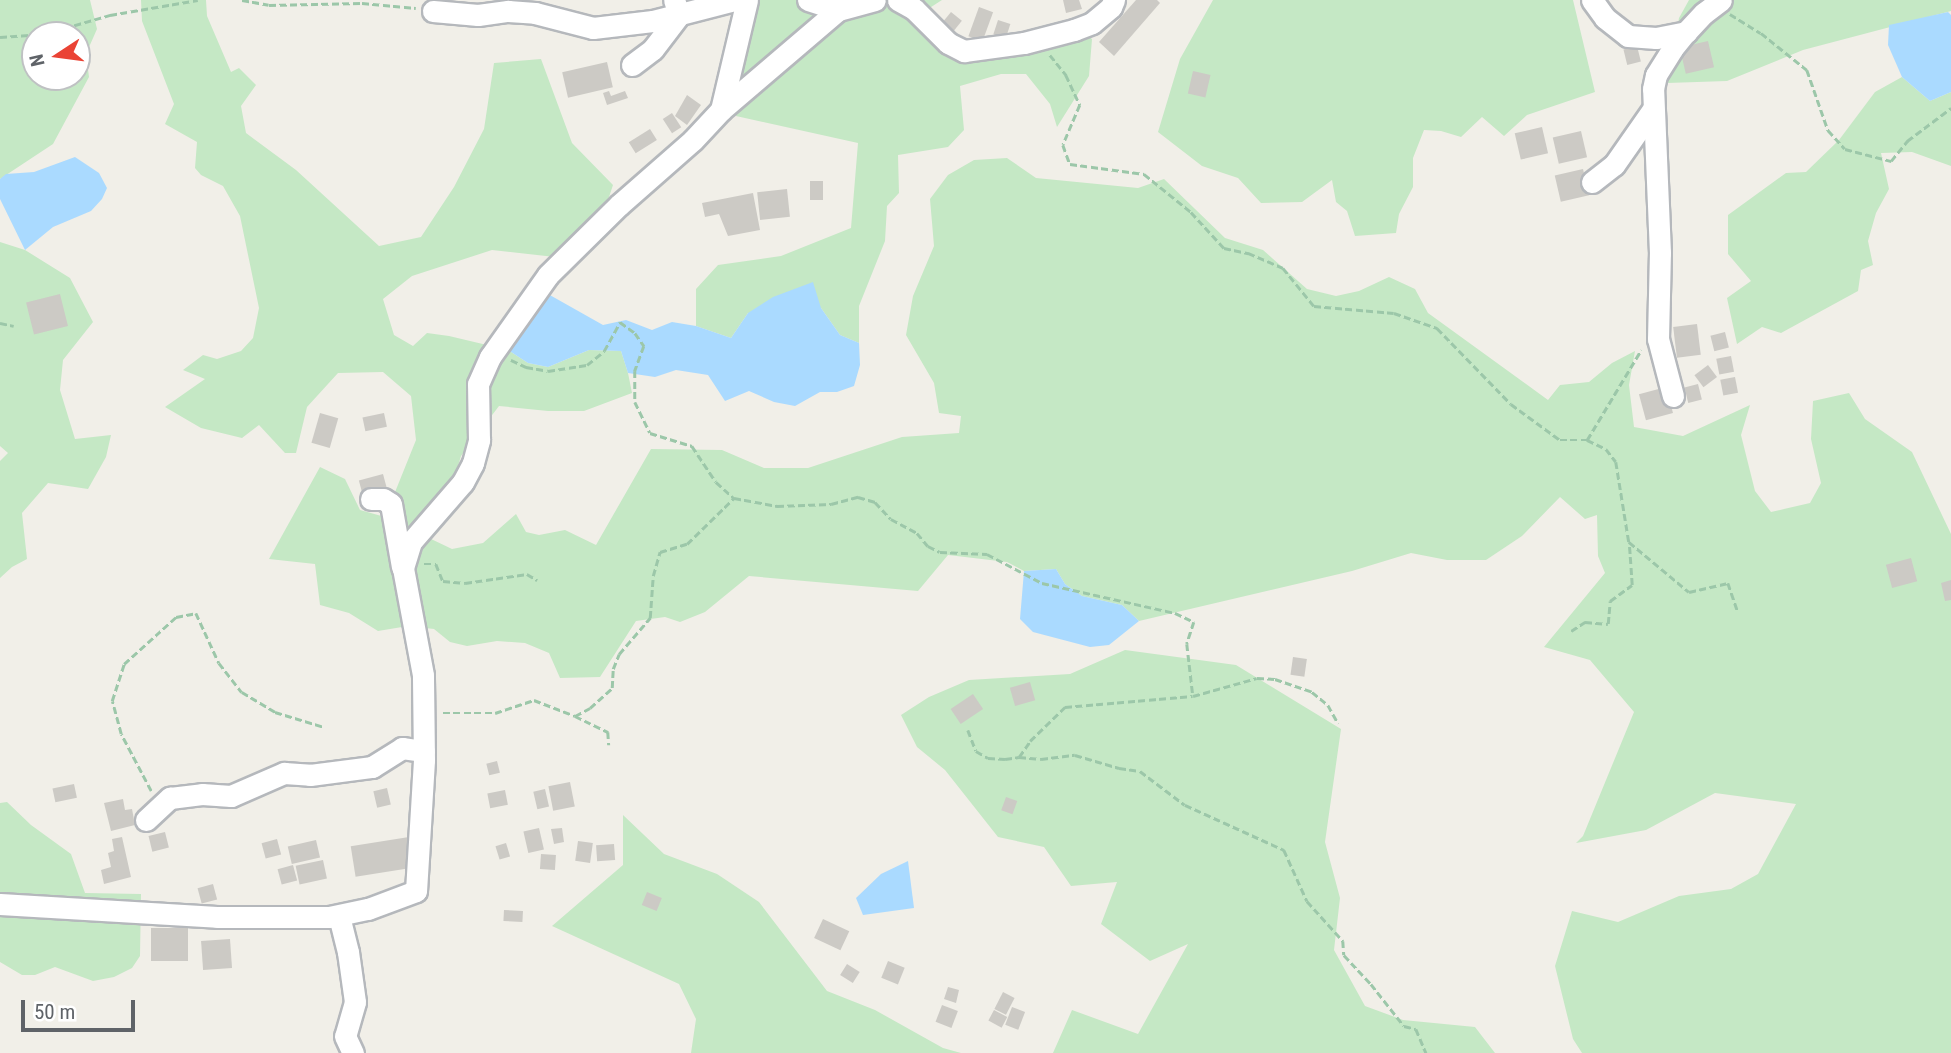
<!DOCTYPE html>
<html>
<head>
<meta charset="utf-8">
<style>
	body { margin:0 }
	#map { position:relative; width:1951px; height:1053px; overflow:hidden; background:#f1efe8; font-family:"Roboto Condensed",sans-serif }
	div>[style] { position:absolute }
	.green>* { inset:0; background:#c5e8c5 }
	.water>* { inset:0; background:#aadaff }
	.building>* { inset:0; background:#cccac5; transform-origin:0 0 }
	.path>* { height:2.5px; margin-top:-1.25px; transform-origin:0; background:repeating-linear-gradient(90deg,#9cc7a9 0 7px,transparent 0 10.5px) }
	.roads { filter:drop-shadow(2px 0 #b5b8bc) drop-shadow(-2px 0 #b5b8bc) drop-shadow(0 2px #b5b8bc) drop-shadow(0 -2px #b5b8bc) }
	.minor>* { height:21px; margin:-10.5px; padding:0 10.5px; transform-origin:10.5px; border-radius:10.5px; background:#fff }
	span { translate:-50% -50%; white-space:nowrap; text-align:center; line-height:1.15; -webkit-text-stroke:5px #fff; paint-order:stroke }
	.north { position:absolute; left:21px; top:21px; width:70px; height:70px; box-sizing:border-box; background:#fff; border:2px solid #bfc1c3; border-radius:50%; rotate:257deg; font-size:19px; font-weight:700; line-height:28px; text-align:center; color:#5f6368 }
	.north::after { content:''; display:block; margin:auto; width:24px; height:32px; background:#ea4335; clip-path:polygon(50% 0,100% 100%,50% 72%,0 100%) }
	.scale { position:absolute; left:21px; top:1000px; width:114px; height:32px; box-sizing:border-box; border:4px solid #5f6368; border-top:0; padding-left:9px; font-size:21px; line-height:24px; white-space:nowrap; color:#5f6368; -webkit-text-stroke:5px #fff; paint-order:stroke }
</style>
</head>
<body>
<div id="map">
	<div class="green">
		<i style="clip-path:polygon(evenodd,0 0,90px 0,97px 29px,86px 54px,89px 77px,53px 144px,0 179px,0 0,35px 35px,77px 35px,77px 77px,35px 77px,35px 35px)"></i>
		<i style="clip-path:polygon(141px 0,206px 0,207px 16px,231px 72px,239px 68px,256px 85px,241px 106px,246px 133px,296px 170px,379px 246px,421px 237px,454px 187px,484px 129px,494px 63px,541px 59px,572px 143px,613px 185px,605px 209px,555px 257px,492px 250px,412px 276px,383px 299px,394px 335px,413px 346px,427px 333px,449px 336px,508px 350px,528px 363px,548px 367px,589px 350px,621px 351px,628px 373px,632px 393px,584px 411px,548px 411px,499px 406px,461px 456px,443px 516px,429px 538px,452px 549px,483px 543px,516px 514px,526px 532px,539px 535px,565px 530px,596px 545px,651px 449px,722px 450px,764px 468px,808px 468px,902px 437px,959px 433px,961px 416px,939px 413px,934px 383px,906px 335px,913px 296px,934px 246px,930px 199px,948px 175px,974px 160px,1007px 158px,1036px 178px,1138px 188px,1164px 179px,1225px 238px,1263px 250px,1307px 289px,1336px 296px,1359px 291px,1389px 277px,1415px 289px,1428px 313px,1548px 400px,1560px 385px,1589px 382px,1612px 363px,1635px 351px,1629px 385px,1634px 427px,1683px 436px,1750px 405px,1741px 435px,1755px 491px,1771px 512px,1810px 503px,1821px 483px,1811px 439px,1813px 401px,1849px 393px,1865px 419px,1912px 452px,1951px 534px,1951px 1053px,1582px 1053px,1573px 1039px,1555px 966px,1572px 911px,1618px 922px,1679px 896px,1731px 889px,1758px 874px,1796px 804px,1715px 793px,1646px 830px,1576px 843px,1583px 836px,1634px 712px,1590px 660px,1544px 647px,1605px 573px,1598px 556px,1597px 515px,1585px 519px,1560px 497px,1522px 536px,1486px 560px,1447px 560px,1411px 553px,1352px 571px,1139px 621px,1122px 605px,1082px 596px,1065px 584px,1056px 569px,1024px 571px,1007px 562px,948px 555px,918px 591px,749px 576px,705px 612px,680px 622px,665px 617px,636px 621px,600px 677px,560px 678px,549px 653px,525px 643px,497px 641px,467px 646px,450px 642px,434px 629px,408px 626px,378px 631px,349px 613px,320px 605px,315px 564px,269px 559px,320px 467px,345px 479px,360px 510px,385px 517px,416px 440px,411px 396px,383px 372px,338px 373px,307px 407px,296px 453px,285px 453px,259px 425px,242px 438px,201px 428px,165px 407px,205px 379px,183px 370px,203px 355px,217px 359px,241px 351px,253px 338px,259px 308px,240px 216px,223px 186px,201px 175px,195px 168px,197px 142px,165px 124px,174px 104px,142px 21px)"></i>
		<i style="clip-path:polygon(755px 0,942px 0,928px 9px,952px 39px,974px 45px,1070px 22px,1092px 39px,1089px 76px,1057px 127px,1050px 104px,1026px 74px,1001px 74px,960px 86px,964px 130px,948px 147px,898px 155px,899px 193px,887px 206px,885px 241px,859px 306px,859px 343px,840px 335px,821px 308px,748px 313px,731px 338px,696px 326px,696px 289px,718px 265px,781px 256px,851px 228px,858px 143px,736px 116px,740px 71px)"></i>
		<i style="clip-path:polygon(1213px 0,1573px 0,1595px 92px,1527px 115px,1504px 136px,1482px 117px,1461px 137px,1441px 131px,1424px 130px,1413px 158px,1413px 187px,1399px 214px,1396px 233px,1355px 236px,1347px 211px,1336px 202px,1332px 180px,1302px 202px,1261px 203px,1238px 178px,1202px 166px,1158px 132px,1180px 59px)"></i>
		<i style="clip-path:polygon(1689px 0,1951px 0,1951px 11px,1803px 50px,1727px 81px,1667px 83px,1679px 18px)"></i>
		<i style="clip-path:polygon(1902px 77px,1930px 101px,1951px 92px,1951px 166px,1912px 152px,1881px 153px,1889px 189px,1876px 213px,1868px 241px,1873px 265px,1861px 270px,1858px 291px,1781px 333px,1762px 327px,1737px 344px,1727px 298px,1751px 281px,1728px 254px,1728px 215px,1786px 173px,1806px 172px,1839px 140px,1875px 92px)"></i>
		<i style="clip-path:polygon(0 242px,25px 250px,70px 278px,93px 322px,63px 360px,60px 390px,75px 439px,111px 435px,106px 457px,88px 489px,48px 483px,22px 513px,27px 559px,12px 567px,0 578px,0 461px,8px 453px,0 446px)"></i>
		<i style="clip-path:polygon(1125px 650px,1236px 665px,1341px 729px,1325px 842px,1340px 898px,1334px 950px,1365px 1006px,1403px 1020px,1475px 1027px,1495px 1053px,1053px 1053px,1072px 1010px,1138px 1034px,1188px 944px,1150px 961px,1101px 924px,1117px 882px,1071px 886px,1044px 847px,998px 837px,945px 770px,917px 747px,901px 715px,929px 697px,969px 680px,1070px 674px)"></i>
		<i style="clip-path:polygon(7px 802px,31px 825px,71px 854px,85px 893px,141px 894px,140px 956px,132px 968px,114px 977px,93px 981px,55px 967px,35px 975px,22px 975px,0 962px,0 803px)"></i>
		<i style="clip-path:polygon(623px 815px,664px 854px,717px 874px,759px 902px,827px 991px,875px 1010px,943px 1048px,961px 1053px,691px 1053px,696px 1019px,679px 984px,552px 926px,623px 865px)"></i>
	</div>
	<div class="water">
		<i style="clip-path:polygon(1948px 12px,1951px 15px,1951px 92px,1930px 101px,1902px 77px,1888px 45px,1889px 25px)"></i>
		<i style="clip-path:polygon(75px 157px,99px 173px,107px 188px,102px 199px,91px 211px,53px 227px,25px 250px,0 199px,0 179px,6px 174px,34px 172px)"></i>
		<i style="clip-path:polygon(813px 282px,821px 308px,840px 335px,859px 343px,860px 365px,854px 386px,837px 392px,820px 392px,795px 406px,774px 402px,749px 391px,725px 401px,708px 375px,676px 370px,655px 377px,628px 373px,621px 351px,589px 350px,548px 367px,528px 363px,508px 350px,548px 294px,603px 325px,626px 320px,652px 330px,672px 322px,696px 326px,731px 338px,748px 313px,773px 297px)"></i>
		<i style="clip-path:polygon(1056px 569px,1065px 584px,1082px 596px,1122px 605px,1139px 621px,1109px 645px,1090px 647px,1033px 632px,1020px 619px,1024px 571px)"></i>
		<i style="clip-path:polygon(908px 861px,914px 908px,863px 915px,856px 898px,881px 874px)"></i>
	</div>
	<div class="building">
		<i style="clip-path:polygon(1063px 0,1079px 0,1082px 9px,1066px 13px)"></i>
		<i style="clip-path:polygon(1136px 0,1157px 0,1160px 3px,1114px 56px,1099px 42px)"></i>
		<i style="left:979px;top:7px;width:15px;height:31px;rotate:20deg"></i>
		<i style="left:951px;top:12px;width:14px;height:13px;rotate:39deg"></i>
		<i style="left:998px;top:20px;width:13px;height:15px;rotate:18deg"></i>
		<i style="left:1708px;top:41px;width:27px;height:29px;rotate:77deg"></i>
		<i style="left:1637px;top:46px;width:16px;height:14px;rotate:76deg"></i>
		<i style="left:607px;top:62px;width:26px;height:46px;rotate:77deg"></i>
		<i style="left:1193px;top:71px;width:18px;height:23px;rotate:13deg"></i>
		<i style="clip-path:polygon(609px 91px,611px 96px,625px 91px,628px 98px,607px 105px,603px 93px)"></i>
		<i style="clip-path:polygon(687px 95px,701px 105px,687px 125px,675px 116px)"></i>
		<i style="left:672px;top:113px;width:17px;height:11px;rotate:57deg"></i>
		<i style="left:1542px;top:127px;width:27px;height:28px;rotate:77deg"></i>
		<i style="left:650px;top:129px;width:13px;height:25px;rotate:58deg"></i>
		<i style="left:1581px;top:131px;width:27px;height:29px;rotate:77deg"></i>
		<i style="left:1583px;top:169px;width:27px;height:29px;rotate:77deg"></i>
		<i style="left:823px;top:181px;width:19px;height:13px;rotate:90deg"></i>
		<i style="left:787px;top:189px;width:28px;height:30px;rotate:84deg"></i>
		<i style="clip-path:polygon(753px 193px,760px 230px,728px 236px,719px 214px,705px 217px,702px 203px)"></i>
		<i style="left:60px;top:294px;width:33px;height:35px;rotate:76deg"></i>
		<i style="left:1697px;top:324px;width:31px;height:24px;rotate:83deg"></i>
		<i style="left:1725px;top:332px;width:16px;height:15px;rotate:76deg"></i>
		<i style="left:1731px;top:356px;width:16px;height:15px;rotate:79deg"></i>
		<i style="left:1708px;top:365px;width:15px;height:17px;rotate:53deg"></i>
		<i style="left:1735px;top:377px;width:16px;height:15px;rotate:79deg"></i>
		<i style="left:1698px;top:384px;width:16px;height:14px;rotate:76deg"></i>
		<i style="left:1666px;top:387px;width:27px;height:28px;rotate:75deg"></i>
		<i style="left:320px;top:413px;width:19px;height:31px;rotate:16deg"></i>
		<i style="left:384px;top:413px;width:14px;height:22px;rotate:78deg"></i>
		<i style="left:383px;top:474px;width:20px;height:25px;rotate:75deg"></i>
		<i style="left:1911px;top:558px;width:24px;height:26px;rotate:75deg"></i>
		<i style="clip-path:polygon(1951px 580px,1951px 600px,1945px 601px,1941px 583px)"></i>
		<i style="left:1293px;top:657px;width:14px;height:18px;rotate:8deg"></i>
		<i style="left:1030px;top:682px;width:19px;height:21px;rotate:74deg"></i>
		<i style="left:973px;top:694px;width:18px;height:27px;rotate:56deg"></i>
		<i style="left:497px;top:761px;width:12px;height:11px;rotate:76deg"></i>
		<i style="left:570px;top:782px;width:25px;height:22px;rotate:79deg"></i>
		<i style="left:74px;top:784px;width:14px;height:22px;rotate:78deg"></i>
		<i style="left:387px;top:788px;width:17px;height:14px;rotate:77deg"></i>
		<i style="left:545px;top:789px;width:18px;height:12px;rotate:77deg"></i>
		<i style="left:505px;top:790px;width:15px;height:18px;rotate:79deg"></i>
		<i style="left:1006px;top:797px;width:12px;height:14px;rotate:20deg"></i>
		<i style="clip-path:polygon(123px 799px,125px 810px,132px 809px,135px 825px,111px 831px,104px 803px)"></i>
		<i style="left:539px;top:828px;width:22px;height:16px;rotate:77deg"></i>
		<i style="clip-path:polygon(562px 828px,564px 842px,554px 844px,551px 829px)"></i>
		<i style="left:165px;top:832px;width:16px;height:17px;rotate:76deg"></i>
		<i style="clip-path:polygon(122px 837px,131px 877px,104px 884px,101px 870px,111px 867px,108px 853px,114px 851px,112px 839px)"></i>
		<i style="left:409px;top:837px;width:31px;height:59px;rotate:81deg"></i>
		<i style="left:277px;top:839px;width:16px;height:16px;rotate:75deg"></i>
		<i style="left:316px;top:840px;width:18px;height:29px;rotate:77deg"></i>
		<i style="left:578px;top:841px;width:15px;height:20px;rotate:8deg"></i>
		<i style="left:506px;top:843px;width:14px;height:11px;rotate:73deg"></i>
		<i style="left:614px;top:844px;width:16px;height:18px;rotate:86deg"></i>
		<i style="left:541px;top:854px;width:15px;height:15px;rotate:4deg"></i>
		<i style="left:323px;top:860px;width:19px;height:28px;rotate:78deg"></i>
		<i style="left:293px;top:865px;width:16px;height:16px;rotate:75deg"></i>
		<i style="left:213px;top:884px;width:16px;height:16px;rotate:75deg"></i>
		<i style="left:647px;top:892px;width:16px;height:14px;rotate:22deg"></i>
		<i style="left:504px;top:910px;width:19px;height:11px;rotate:3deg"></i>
		<i style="left:823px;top:919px;width:29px;height:21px;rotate:25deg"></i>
		<i style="left:151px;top:928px;width:37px;height:33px"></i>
		<i style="left:230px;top:939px;width:29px;height:29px;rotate:86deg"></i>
		<i style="left:888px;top:961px;width:18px;height:18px;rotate:22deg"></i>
		<i style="left:847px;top:964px;width:15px;height:13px;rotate:32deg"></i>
		<i style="clip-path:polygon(948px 987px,959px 990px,956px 1003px,944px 999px)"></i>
		<i style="left:1003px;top:992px;width:13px;height:19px;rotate:27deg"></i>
		<i style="left:942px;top:1005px;width:17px;height:18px;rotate:21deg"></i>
		<i style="left:1012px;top:1007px;width:14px;height:19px;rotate:21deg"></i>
		<i style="left:994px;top:1010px;width:15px;height:12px;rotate:28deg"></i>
	</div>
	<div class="path">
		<i style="left:242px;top:0;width:27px;rotate:10deg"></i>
		<i style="left:269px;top:5px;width:93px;rotate:-1.2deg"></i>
		<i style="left:362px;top:3px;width:54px;rotate:5.3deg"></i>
		<i style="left:1730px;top:14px;width:36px;rotate:32deg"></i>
		<i style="left:1761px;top:33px;width:59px;rotate:38.8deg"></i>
		<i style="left:1807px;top:70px;width:64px;rotate:70.7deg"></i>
		<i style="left:1828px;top:130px;width:25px;rotate:48deg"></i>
		<i style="left:1845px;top:149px;width:48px;rotate:14.6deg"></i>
		<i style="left:1891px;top:161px;width:26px;rotate:-51deg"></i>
		<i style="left:1907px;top:141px;width:55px;rotate:-36.9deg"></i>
		<i style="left:0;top:37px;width:44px;rotate:-3.9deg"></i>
		<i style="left:44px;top:34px;width:69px;rotate:-16.1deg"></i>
		<i style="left:110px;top:15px;width:89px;rotate:-9.7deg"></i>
		<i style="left:1050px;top:55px;width:26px;rotate:51deg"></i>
		<i style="left:1066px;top:75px;width:33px;rotate:65deg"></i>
		<i style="left:1080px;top:105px;width:43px;rotate:113deg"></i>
		<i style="left:1063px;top:145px;width:20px;rotate:70deg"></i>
		<i style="left:1070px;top:164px;width:75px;rotate:7.7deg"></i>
		<i style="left:1144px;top:174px;width:60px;rotate:39deg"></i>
		<i style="left:1191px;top:212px;width:49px;rotate:47.5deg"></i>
		<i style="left:1224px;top:248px;width:25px;rotate:12deg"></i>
		<i style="left:1248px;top:253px;width:38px;rotate:23deg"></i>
		<i style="left:1283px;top:268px;width:49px;rotate:50.8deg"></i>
		<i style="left:1314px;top:306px;width:80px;rotate:5deg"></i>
		<i style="left:1394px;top:313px;width:46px;rotate:19.2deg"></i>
		<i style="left:1437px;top:328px;width:106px;rotate:45.8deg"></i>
		<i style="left:1511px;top:404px;width:61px;rotate:36.3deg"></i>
		<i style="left:1560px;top:440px;width:27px"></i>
		<i style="left:1587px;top:440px;width:105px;rotate:-59deg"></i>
		<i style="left:0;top:323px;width:14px;rotate:12deg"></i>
		<i style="left:511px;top:360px;width:17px;rotate:25deg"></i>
		<i style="left:526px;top:367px;width:22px;rotate:10deg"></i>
		<i style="left:548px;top:371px;width:39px;rotate:-9deg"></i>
		<i style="left:587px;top:365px;width:22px;rotate:-39deg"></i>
		<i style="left:604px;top:351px;width:33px;rotate:-61deg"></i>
		<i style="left:620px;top:322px;width:19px;rotate:36deg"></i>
		<i style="left:635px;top:333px;width:16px;rotate:55deg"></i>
		<i style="left:644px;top:346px;width:27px;rotate:110deg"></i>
		<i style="left:635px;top:371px;width:31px;rotate:90deg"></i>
		<i style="left:635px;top:402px;width:34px;rotate:64deg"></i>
		<i style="left:650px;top:433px;width:44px;rotate:17.2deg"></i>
		<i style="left:692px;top:446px;width:43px;rotate:56.3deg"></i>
		<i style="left:716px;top:482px;width:24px;rotate:42deg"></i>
		<i style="left:734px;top:498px;width:44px;rotate:10.5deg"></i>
		<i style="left:777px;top:506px;width:54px;rotate:-2.1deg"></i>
		<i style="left:831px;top:504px;width:28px;rotate:-15deg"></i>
		<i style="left:858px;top:497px;width:18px;rotate:16deg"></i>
		<i style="left:875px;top:502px;width:23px;rotate:47deg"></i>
		<i style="left:891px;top:519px;width:30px;rotate:28deg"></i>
		<i style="left:917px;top:533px;width:17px;rotate:50deg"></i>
		<i style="left:928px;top:546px;width:13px;rotate:27deg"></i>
		<i style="left:940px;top:552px;width:47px;rotate:2.4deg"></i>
		<i style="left:987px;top:554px;width:62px;rotate:27.8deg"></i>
		<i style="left:1042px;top:583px;width:136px;rotate:12.7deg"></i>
		<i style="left:1175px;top:613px;width:21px;rotate:25deg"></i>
		<i style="left:1194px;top:622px;width:23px;rotate:108deg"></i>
		<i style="left:1187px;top:644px;width:52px;rotate:83.4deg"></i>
		<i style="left:1193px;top:696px;width:66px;rotate:-15.7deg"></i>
		<i style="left:1257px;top:678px;width:18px;rotate:3deg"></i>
		<i style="left:1275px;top:679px;width:39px;rotate:19deg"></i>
		<i style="left:1312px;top:692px;width:21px;rotate:39deg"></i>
		<i style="left:1328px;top:705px;width:21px;rotate:61deg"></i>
		<i style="left:1587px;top:440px;width:21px;rotate:25deg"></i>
		<i style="left:1606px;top:449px;width:16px;rotate:52deg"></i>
		<i style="left:1616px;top:462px;width:81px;rotate:80.8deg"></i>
		<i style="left:1629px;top:542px;width:78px;rotate:39.8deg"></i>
		<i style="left:1689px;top:592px;width:40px;rotate:-13deg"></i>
		<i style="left:1728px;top:583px;width:31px;rotate:71deg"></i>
		<i style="left:424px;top:564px;width:12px"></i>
		<i style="left:436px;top:564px;width:18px;rotate:68deg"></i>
		<i style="left:443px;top:581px;width:22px;rotate:5deg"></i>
		<i style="left:465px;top:583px;width:63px;rotate:-8.3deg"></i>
		<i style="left:527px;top:574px;width:12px;rotate:31deg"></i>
		<i style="left:1571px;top:631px;width:17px;rotate:-33deg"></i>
		<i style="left:1585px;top:622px;width:23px;rotate:5deg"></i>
		<i style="left:1608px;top:624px;width:23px;rotate:-85deg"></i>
		<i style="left:1610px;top:601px;width:27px;rotate:-36deg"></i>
		<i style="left:1632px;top:585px;width:43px;rotate:-94deg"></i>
		<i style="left:443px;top:713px;width:52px"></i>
		<i style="left:495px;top:713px;width:41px;rotate:-18.4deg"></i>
		<i style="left:534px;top:700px;width:44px;rotate:21.3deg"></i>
		<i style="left:575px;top:716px;width:17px;rotate:-28deg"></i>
		<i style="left:590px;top:708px;width:30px;rotate:-42deg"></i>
		<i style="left:612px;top:688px;width:19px;rotate:-87deg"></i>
		<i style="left:613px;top:669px;width:16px;rotate:-68deg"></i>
		<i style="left:619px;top:654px;width:48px;rotate:-49.3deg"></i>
		<i style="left:650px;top:618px;width:42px;rotate:-85.9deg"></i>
		<i style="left:653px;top:576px;width:25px;rotate:-74deg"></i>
		<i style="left:660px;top:552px;width:28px;rotate:-17deg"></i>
		<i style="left:687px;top:544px;width:66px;rotate:-44.4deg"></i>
		<i style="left:575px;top:716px;width:37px;rotate:26deg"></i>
		<i style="left:608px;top:732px;width:13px;rotate:86deg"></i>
		<i style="left:968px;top:730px;width:22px;rotate:69deg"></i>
		<i style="left:976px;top:751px;width:14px;rotate:30deg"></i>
		<i style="left:988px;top:758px;width:17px;rotate:3deg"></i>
		<i style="left:1005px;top:759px;width:14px;rotate:-8deg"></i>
		<i style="left:1019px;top:757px;width:19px;rotate:-55deg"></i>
		<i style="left:1030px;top:741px;width:49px;rotate:-44.2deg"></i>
		<i style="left:1065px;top:707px;width:128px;rotate:-4.9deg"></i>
		<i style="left:1019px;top:757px;width:22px;rotate:5deg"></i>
		<i style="left:1041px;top:759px;width:34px;rotate:-7deg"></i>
		<i style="left:1075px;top:755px;width:46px;rotate:16.5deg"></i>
		<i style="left:1119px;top:768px;width:21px;rotate:8deg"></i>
		<i style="left:1140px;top:771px;width:56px;rotate:37.1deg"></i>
		<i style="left:1185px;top:805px;width:109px;rotate:24.4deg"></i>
		<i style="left:1284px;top:850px;width:56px;rotate:65.7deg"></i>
		<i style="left:1307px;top:901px;width:54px;rotate:48deg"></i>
		<i style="left:1343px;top:941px;width:14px;rotate:86deg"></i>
		<i style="left:1344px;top:955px;width:40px;rotate:47deg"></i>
		<i style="left:1371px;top:984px;width:53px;rotate:51.8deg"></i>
		<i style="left:1404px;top:1026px;width:12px;rotate:14deg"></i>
		<i style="left:1416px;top:1029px;width:26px;rotate:67deg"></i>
		<i style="left:151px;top:791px;width:64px;rotate:-117.8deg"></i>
		<i style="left:121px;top:734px;width:34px;rotate:-105deg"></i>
		<i style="left:112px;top:701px;width:39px;rotate:-72deg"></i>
		<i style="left:124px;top:664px;width:70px;rotate:-42.1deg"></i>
		<i style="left:176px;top:617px;width:20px;rotate:-11deg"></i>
		<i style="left:196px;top:613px;width:55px;rotate:65.3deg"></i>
		<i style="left:219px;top:663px;width:37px;rotate:52deg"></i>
		<i style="left:242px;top:692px;width:39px;rotate:31deg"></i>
		<i style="left:275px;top:712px;width:51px;rotate:17deg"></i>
	</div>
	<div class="roads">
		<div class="minor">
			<i style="left:808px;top:0;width:32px;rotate:18deg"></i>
			<i style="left:898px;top:0;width:18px;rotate:29deg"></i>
			<i style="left:914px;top:9px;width:48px;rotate:45deg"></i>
			<i style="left:948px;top:43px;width:18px;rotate:27deg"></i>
			<i style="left:964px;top:51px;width:61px;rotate:-7.6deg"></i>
			<i style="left:1024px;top:43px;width:52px;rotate:-14.6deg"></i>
			<i style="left:1074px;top:30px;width:19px;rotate:-21deg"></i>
			<i style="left:1092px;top:23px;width:25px;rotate:-40deg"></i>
			<i style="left:1111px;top:7px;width:8px;rotate:-67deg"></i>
			<i style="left:1592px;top:0;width:22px;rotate:54deg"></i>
			<i style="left:1605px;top:18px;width:29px;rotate:38deg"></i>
			<i style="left:1628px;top:36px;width:28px;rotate:4deg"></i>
			<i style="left:1656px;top:38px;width:31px;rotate:-11deg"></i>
			<i style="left:1686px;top:32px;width:26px;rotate:-47deg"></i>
			<i style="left:1704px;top:13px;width:21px;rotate:-37deg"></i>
			<i style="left:433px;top:11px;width:45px;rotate:5.1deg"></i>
			<i style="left:478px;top:15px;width:30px;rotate:-8deg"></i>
			<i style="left:508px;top:11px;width:27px;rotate:4deg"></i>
			<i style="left:535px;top:13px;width:60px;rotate:14.5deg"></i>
			<i style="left:593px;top:28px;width:60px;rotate:-6.7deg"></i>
			<i style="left:653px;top:21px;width:85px;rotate:-14.4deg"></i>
			<i style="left:632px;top:65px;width:26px;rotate:-37deg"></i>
			<i style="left:653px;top:49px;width:43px;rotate:-52.6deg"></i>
			<i style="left:679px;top:15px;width:16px;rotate:-108deg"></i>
			<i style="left:721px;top:110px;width:113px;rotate:-76.7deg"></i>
			<i style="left:1592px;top:182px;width:28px;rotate:-38deg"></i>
			<i style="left:1614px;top:165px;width:68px;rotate:-55.1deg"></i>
			<i style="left:1673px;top:396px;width:59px;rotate:-104.7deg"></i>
			<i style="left:1658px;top:339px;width:86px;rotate:-88.7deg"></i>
			<i style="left:1660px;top:253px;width:164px;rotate:-92.4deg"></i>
			<i style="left:1653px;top:89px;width:14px;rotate:-78deg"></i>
			<i style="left:1656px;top:75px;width:31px;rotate:-58deg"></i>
			<i style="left:1672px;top:49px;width:22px;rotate:-51deg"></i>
			<i style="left:371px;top:499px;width:12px"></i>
			<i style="left:383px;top:499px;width:9px;rotate:32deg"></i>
			<i style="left:391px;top:504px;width:64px;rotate:80.1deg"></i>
			<i style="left:146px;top:820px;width:33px;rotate:-43deg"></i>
			<i style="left:170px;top:798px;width:32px;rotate:-7deg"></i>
			<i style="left:202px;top:794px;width:29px;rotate:4deg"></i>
			<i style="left:231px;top:796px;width:58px;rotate:-23.5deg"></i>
			<i style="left:284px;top:773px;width:26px;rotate:4deg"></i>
			<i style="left:310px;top:775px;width:63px;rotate:-7.4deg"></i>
			<i style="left:372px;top:767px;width:36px;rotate:-32deg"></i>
			<i style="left:402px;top:748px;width:22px;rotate:8deg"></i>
			<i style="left:0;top:904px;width:217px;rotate:3.4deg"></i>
			<i style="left:217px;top:917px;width:112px"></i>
			<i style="left:329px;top:917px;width:40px;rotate:-12deg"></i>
			<i style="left:368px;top:909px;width:51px;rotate:-20.6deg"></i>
			<i style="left:416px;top:891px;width:131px;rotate:-86.5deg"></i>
			<i style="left:424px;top:760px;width:85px;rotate:-90.7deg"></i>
			<i style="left:423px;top:675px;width:109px;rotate:-100.6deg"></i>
			<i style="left:403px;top:568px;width:27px;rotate:-73deg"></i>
			<i style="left:411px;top:542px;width:79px;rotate:-49.1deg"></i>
			<i style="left:463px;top:482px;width:21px;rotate:-62deg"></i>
			<i style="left:473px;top:463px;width:24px;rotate:-75deg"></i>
			<i style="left:479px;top:440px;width:56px;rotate:-91deg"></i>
			<i style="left:478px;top:384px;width:30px;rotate:-66deg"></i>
			<i style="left:490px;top:357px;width:100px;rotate:-54.7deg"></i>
			<i style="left:548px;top:275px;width:100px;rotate:-44.6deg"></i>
			<i style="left:619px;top:205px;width:98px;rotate:-41.3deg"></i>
			<i style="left:693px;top:140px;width:41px;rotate:-47deg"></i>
			<i style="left:721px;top:110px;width:154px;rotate:-40.5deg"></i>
			<i style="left:838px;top:10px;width:38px;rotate:-15deg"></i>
			<i style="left:339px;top:916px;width:37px;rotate:76deg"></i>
			<i style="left:348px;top:952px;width:50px;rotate:82deg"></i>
			<i style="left:355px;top:1002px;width:35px;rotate:106deg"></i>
			<i style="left:345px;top:1036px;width:19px;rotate:65deg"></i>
		</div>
	</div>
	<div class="north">N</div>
	<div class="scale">50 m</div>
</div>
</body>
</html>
